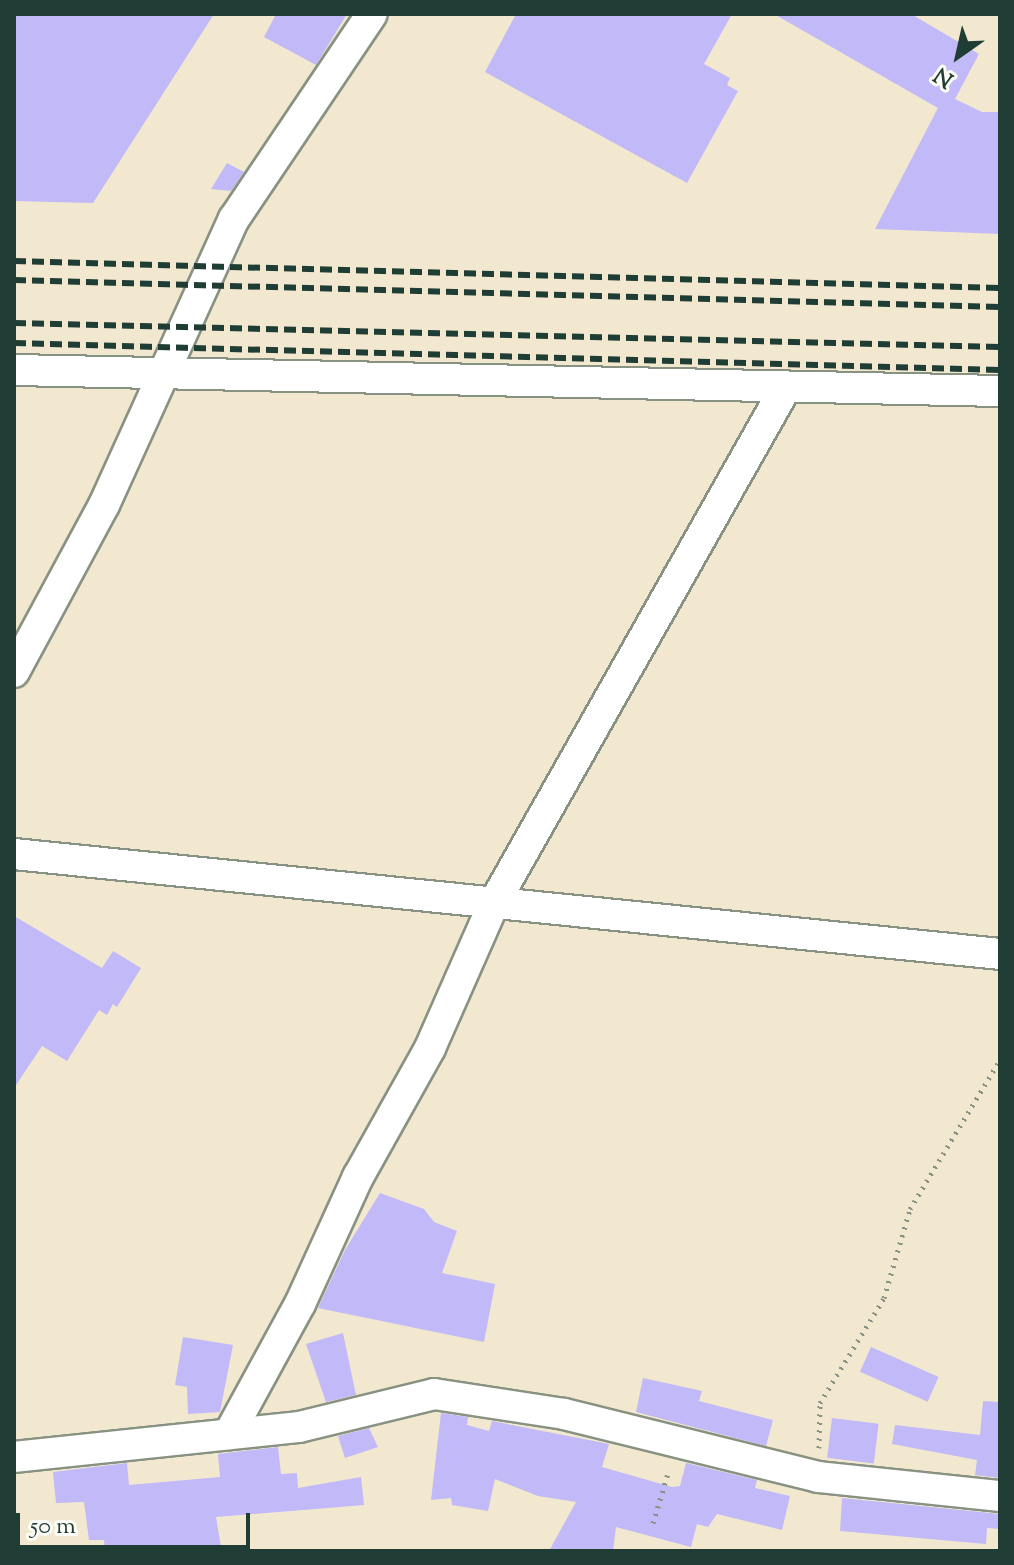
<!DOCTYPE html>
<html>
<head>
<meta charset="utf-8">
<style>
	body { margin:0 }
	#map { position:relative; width:1014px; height:1565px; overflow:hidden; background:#f1e8cf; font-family:"Sorts Mill Goudy",serif }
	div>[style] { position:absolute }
	.building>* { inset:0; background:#c1b9f8; transform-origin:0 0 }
	.path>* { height:5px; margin-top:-2.5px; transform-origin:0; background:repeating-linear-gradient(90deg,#889282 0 2px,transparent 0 8px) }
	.roads { filter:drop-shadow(2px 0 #889282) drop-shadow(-2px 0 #889282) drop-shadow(0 2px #889282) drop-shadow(0 -2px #889282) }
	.minor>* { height:30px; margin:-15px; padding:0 15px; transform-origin:15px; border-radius:15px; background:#fff }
	.rail>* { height:6px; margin-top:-3px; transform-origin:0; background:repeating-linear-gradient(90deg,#1f3d34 0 12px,transparent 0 18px) }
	span { translate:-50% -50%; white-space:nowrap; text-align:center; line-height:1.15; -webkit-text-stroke:8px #fdfcf7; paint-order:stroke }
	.frame { position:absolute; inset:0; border:16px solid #1f3d34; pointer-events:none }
	.north { position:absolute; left:918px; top:16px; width:80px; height:80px; -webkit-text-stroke:6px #fdfcf7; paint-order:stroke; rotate:214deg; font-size:22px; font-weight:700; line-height:32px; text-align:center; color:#1f3d34 }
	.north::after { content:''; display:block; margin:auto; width:28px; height:36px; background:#1f3d34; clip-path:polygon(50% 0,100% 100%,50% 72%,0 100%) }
	.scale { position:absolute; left:16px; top:1513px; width:234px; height:36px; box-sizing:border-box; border:4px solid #1f3d34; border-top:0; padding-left:10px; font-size:24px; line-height:28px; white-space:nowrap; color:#1f3d34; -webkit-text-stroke:6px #fdfcf7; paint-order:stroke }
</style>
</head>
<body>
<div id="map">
	<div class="building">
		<i style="clip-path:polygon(14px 14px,214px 14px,93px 203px,14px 201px)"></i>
		<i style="clip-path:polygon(276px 14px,347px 14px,316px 65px,264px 37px)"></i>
		<i style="clip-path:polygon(516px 14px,732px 14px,704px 64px,730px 78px,727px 85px,738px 91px,687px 183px,485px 72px)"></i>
		<i style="clip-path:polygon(774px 14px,911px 14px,979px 54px,955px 99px,982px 112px,1000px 112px,1000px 234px,875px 229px,938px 108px)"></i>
		<i style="clip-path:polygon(227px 163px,244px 172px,231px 191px,211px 189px)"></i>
		<i style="clip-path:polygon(14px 916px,102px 968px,113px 951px,141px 968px,117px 1007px,113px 1004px,107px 1015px,99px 1010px,67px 1061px,42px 1046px,14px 1088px)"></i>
		<i style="clip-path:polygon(380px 1193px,424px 1209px,434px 1222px,457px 1231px,442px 1273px,495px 1284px,484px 1342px,318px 1308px,345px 1250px)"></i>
		<i style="clip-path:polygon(343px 1333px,356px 1395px,326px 1402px,306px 1344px)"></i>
		<i style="clip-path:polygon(183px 1337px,233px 1345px,220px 1412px,188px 1414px,187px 1387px,175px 1385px)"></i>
		<i style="left:871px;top:1347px;width:74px;height:27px;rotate:24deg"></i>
		<i style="clip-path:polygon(643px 1378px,702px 1391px,699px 1401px,773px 1420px,766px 1446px,636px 1412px)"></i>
		<i style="clip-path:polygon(983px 1401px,1000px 1402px,1000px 1478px,975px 1475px,977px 1460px,892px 1444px,895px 1425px,980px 1435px)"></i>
		<i style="clip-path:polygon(441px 1413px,468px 1417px,467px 1425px,489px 1431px,492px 1421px,609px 1444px,602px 1467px,672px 1487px,680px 1486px,686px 1463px,757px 1480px,755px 1488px,790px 1496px,782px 1530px,717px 1514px,708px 1527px,697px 1524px,691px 1547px,616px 1527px,613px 1551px,549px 1551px,576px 1502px,538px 1496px,495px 1479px,488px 1511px,452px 1505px,451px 1498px,431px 1500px)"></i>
		<i style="left:832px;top:1418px;width:47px;height:40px;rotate:7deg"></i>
		<i style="clip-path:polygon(369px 1428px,378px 1447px,345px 1458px,338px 1436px)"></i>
		<i style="clip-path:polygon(278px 1447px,281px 1474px,297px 1473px,298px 1488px,361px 1477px,364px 1505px,216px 1517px,221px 1547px,105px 1551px,104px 1540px,89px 1540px,84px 1502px,56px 1503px,53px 1472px,127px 1463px,129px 1485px,220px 1477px,218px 1454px)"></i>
		<i style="clip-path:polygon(842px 1498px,1000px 1514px,1000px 1529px,987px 1528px,986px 1544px,840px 1531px)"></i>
	</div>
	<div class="path">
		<i style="left:819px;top:1448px;width:45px;rotate:-88.7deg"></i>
		<i style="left:820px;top:1403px;width:123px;rotate:-58.6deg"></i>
		<i style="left:884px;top:1298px;width:93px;rotate:-73.7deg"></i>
		<i style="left:910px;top:1209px;width:174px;rotate:-58.9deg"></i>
		<i style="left:653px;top:1523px;width:55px;rotate:-73.2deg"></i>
	</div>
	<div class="roads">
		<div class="minor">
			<i style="left:14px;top:370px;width:986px;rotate:1.22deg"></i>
			<i style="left:14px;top:672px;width:190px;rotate:-61.7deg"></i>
			<i style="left:104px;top:505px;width:314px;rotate:-65.6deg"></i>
			<i style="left:234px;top:219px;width:247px;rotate:-56.1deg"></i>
			<i style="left:14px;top:854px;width:991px;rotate:5.79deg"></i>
			<i style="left:229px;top:1434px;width:148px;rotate:-61.4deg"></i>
			<i style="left:300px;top:1304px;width:140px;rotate:-65.5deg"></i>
			<i style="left:358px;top:1177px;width:148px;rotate:-60.8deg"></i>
			<i style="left:430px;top:1048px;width:156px;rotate:-66.2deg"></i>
			<i style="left:493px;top:905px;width:595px;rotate:-60.51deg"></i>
			<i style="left:14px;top:1457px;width:287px;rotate:-6deg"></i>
			<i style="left:299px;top:1427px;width:139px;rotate:-13.7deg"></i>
			<i style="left:434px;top:1394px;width:132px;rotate:8.7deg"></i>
			<i style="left:564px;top:1414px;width:262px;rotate:13.9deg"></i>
			<i style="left:818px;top:1477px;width:183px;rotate:6deg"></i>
		</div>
	</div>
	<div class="rail">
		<i style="left:14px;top:261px;width:986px;rotate:1.57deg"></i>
		<i style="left:14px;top:280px;width:986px;rotate:1.57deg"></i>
		<i style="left:14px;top:323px;width:986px;rotate:1.39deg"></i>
		<i style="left:14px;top:343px;width:986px;rotate:1.57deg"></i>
	</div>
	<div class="frame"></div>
	<div class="north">N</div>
	<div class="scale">50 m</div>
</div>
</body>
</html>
